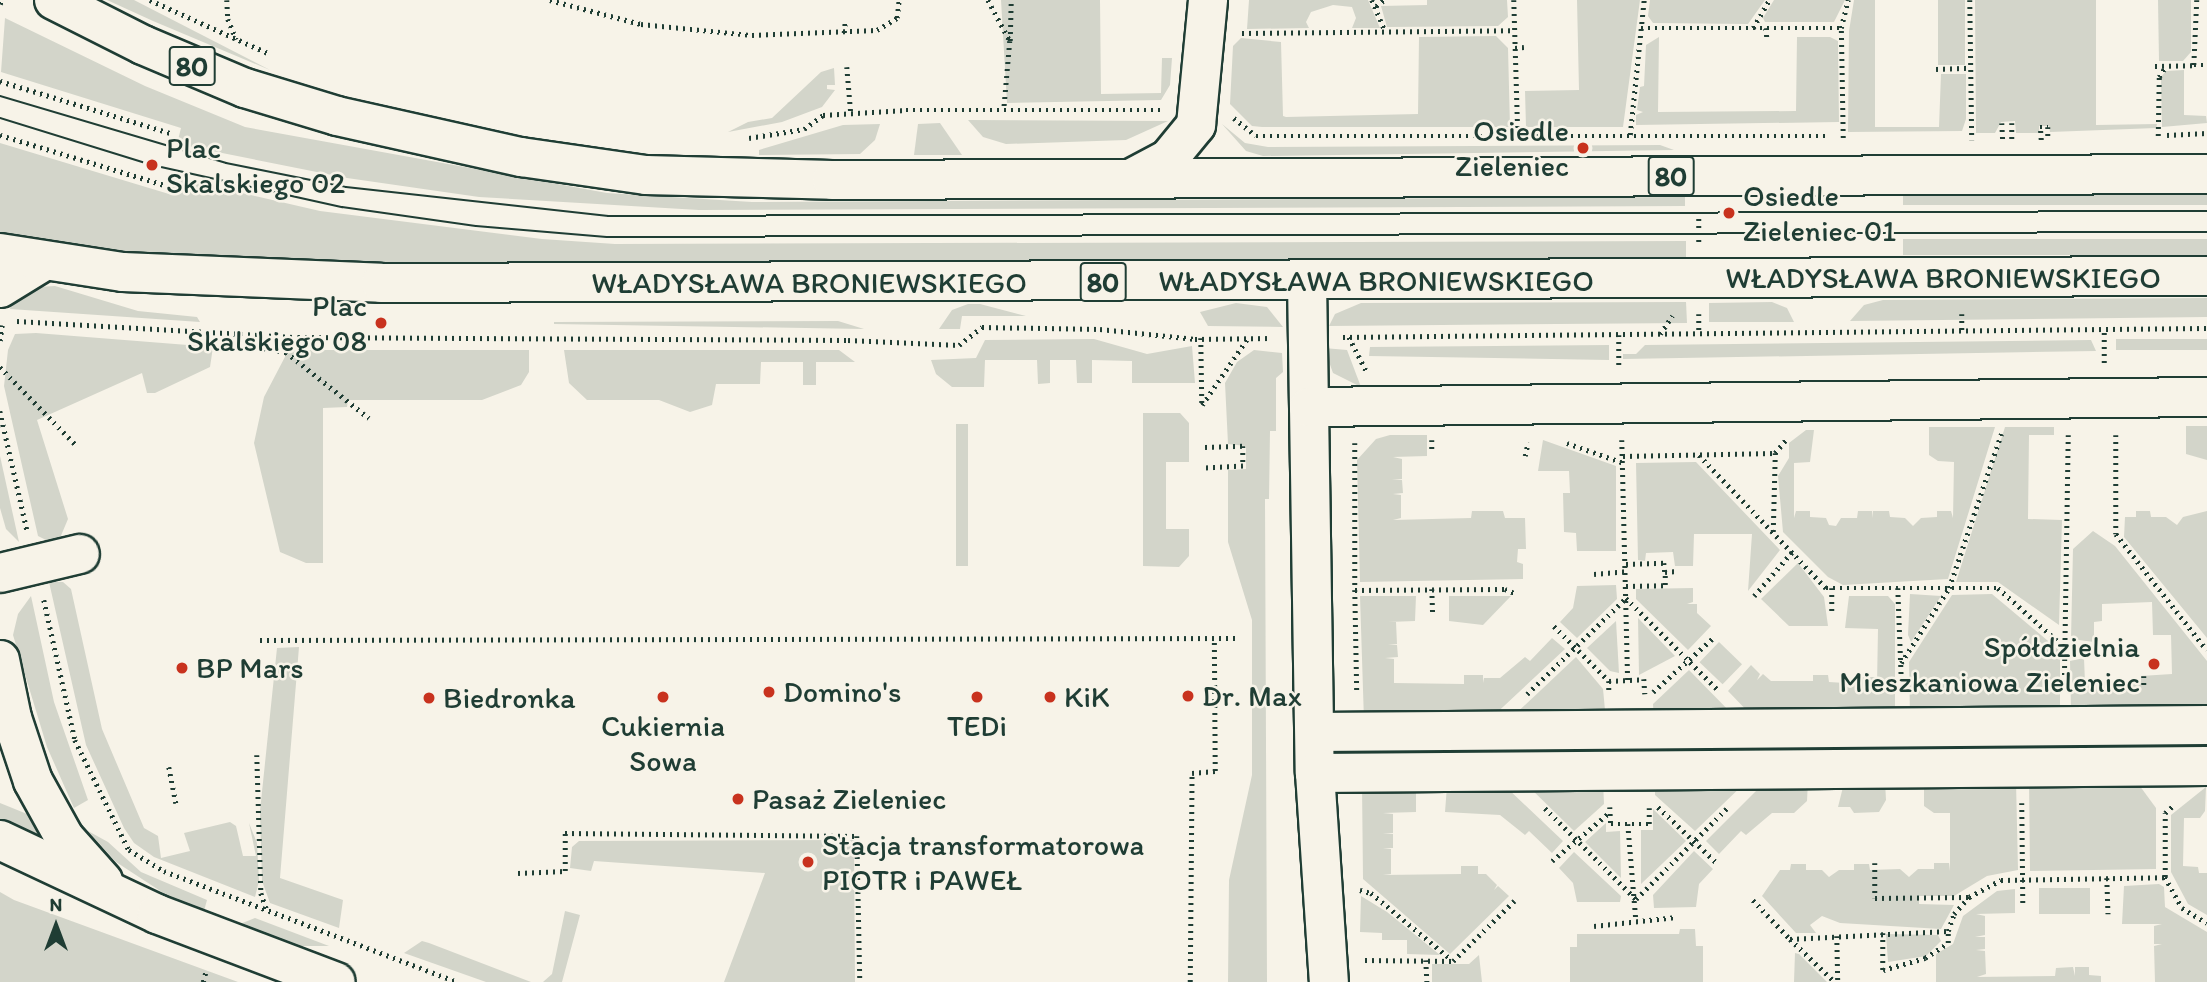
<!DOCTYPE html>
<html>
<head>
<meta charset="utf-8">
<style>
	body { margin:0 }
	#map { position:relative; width:2207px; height:982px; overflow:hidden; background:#f7f3e8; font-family:Itim,sans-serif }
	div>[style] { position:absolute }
	.green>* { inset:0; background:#d3d5ca; transform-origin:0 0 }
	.path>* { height:4.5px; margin-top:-2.25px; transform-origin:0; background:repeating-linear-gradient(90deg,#1f3d34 0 2px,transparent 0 7px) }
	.roads { filter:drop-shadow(2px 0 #1f3d34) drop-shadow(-2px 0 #1f3d34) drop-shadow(0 2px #1f3d34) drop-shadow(0 -2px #1f3d34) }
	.minor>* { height:38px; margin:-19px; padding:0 19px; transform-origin:19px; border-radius:19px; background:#f7f3e8 }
	.major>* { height:38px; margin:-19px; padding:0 19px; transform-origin:19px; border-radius:19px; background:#f7f3e8 }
	.tram>* { height:2px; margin:-1px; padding:0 1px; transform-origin:1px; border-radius:1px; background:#1f3d34 }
	.dots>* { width:19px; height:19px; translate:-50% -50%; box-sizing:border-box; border:4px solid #f7f3e8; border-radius:50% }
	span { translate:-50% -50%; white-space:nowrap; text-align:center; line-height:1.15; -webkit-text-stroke:5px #f7f3e8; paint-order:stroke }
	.shield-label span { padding:2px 5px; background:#f7f3e8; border:2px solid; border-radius:5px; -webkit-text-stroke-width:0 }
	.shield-label { font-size:28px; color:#1f3d34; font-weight:700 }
	.poi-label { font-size:30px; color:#1f3d34 }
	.right { translate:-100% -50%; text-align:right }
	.left { translate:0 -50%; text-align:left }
	.street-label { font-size:30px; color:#1f3d34 }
	.north { position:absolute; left:21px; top:891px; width:70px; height:70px; -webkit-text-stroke:5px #f7f3e8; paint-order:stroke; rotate:0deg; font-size:19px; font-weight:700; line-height:28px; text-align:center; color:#1f3d34 }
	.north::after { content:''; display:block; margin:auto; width:24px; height:32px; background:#1f3d34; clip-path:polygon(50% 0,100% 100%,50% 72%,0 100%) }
</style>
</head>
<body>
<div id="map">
	<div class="green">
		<i style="clip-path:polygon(107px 0,134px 0,270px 70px,153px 21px)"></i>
		<i style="clip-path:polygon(1001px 0,1100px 0,1101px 94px,1161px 93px,1162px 58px,1172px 58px,1170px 85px,1161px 100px,1007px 103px)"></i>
		<i style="clip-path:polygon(1249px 0,1368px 0,1380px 28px,1352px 28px,1356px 18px,1352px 7px,1333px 5px,1311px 12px,1306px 22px,1309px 28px,1247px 29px)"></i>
		<i style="clip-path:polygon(1427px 0,1507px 0,1508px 17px,1498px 26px,1387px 27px,1381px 6px,1427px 5px)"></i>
		<i style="clip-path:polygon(1577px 0,1640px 0,1623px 127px,1526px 127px,1525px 91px,1579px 90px)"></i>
		<i style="clip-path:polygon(1650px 0,1765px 0,1748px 24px,1653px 23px,1648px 16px)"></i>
		<i style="clip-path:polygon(1774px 0,1845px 0,1834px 22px,1765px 22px,1763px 18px)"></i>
		<i style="clip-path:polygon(1854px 0,1875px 0,1875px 127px,1939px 127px,1941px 74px,1966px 74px,1966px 119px,1962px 131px,1848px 132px,1849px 31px)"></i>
		<i style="left:1938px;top:0;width:27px;height:65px"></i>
		<i style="clip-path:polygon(1975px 0,2096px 0,2096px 125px,2157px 124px,2156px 128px,2050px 132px,2049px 126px,2039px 126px,2039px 133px,2016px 133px,2015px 121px,2001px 122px,1995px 133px,1976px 133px)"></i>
		<i style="clip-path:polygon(2158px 0,2191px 0,2191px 52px,2183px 61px,2159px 61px)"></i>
		<i style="clip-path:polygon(5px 18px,145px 86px,245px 127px,607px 193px,752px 202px,1685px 197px,1685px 206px,699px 210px,479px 197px,347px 178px,177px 144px,181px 128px,1px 72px)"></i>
		<i style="clip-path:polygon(1496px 36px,1508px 48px,1510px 127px,1262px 127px,1252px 126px,1230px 104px,1233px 46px,1241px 38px,1281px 42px,1283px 116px,1286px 117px,1418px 114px,1419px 37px)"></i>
		<i style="clip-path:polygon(1659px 37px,1658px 112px,1796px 111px,1797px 37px,1830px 37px,1838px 41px,1839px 122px,1636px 125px,1636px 115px,1643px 112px,1637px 110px,1640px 87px,1644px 86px,1646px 45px)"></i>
		<i style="clip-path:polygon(834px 68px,835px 85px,827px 85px,827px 89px,835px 90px,822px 107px,782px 122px,728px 132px,748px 122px,772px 118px,821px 72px)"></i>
		<i style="clip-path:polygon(2184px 70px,2184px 115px,2206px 116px,2207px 123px,2162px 127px,2161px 77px,2166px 71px)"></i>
		<i style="clip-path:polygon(968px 120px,1168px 121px,1126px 140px,1006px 144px,983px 137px)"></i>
		<i style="clip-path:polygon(940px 123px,962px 155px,914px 155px,918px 124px)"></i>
		<i style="clip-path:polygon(880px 124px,875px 140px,860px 154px,759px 155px,759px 150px,843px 125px)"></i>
		<i style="clip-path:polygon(1222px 124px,1245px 143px,1268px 147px,1660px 145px,1674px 150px,1263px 156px,1246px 151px)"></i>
		<i style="clip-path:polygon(0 143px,169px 194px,173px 177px,320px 211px,542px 239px,615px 244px,1686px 241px,1686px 260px,346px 264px,142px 254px,0 233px)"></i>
		<i style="left:2207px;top:193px;width:12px;height:304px;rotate:90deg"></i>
		<i style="left:2207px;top:239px;width:16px;height:304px;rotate:90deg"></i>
		<i style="clip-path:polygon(55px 286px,138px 311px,197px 317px,200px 322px,10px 309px,11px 299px,38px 287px)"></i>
		<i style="clip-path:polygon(2207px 298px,2207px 317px,1850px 321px,1864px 305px,1883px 300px)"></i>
		<i style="clip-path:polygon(1686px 302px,1687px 323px,1329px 326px,1335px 314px,1361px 303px)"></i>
		<i style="clip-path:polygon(1772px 302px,1787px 308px,1794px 322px,1709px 322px,1709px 303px)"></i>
		<i style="clip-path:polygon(1236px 303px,1267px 307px,1283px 327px,1208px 326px,1200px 312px)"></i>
		<i style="clip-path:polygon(968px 304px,980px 304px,1026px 316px,962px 316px,960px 329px,939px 329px,952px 310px)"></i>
		<i style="clip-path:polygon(838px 321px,864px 329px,554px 324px,554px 322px)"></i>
		<i style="clip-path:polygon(36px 333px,213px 347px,210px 367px,155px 393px,147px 393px,142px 373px,37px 420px,68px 519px,60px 538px,46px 540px,38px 536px,4px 386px,8px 350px,15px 334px)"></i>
		<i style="clip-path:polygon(1094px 339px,1147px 354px,1192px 346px,1195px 383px,1132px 383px,1132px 361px,1092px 360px,1092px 383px,1077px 383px,1076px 360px,1050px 360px,1050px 383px,1038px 384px,1037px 360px,985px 360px,984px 387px,952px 387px,936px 374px,931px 360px,976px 358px,985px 340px)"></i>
		<i style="left:2207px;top:339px;width:11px;height:91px;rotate:90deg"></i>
		<i style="clip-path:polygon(2091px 340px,2096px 351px,1623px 359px,1623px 354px,1636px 354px,1645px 345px)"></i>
		<i style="clip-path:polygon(1609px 345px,1609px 360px,1369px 356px,1370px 347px)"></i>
		<i style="clip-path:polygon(1324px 348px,1347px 350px,1361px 387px,1333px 373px)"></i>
		<i style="clip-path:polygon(295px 350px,529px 350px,529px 372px,521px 385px,482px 400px,348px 400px,347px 407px,323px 408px,323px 563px,306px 563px,280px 552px,254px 443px,264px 397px,287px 353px)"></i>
		<i style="clip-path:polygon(564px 350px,839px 350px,855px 362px,816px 362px,816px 385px,803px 385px,803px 362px,761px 362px,760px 384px,716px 384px,712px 405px,690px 412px,659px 400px,587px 400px,569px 383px)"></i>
		<i style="clip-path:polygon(1254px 350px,1282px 353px,1283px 372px,1276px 378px,1276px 431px,1270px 431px,1269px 499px,1265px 499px,1267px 982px,1228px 982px,1229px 880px,1252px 775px,1252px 620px,1228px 542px,1228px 470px,1246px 469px,1246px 446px,1228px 444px,1225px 383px,1237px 362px)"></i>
		<i style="clip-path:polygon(1143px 413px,1180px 413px,1189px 423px,1189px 462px,1166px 462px,1166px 529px,1189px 529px,1189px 556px,1179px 567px,1143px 566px)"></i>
		<i style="left:956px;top:424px;width:12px;height:142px"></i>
		<i style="clip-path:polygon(2186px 426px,2207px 426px,2207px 460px,2186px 454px)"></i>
		<i style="clip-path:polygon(1929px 427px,1995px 427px,1948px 579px,1843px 585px,1828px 577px,1783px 532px,1778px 476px,1789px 458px,1789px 443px,1806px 430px,1814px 430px,1810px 462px,1794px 463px,1794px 518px,1796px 511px,1810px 511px,1810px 517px,1826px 518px,1829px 525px,1836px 526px,1841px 518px,1857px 518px,1858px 511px,1872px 511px,1873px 518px,1873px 511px,1889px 511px,1890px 517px,1905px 518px,1913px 526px,1921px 518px,1937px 517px,1937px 511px,1951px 511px,1953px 518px,1954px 462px,1938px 461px,1929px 455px)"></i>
		<i style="clip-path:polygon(2005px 427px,2054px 427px,2054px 435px,2029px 435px,2028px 519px,2062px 520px,2059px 625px,1998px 582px,1956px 582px)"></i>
		<i style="clip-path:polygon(1390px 435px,1427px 435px,1427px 456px,1393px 457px,1402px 459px,1402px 479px,1392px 479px,1402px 480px,1403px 493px,1393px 494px,1401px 495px,1401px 518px,1393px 520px,1471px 518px,1472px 511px,1503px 511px,1505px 518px,1525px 518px,1526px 549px,1518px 549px,1517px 562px,1523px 564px,1523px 579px,1360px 582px,1357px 460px,1376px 439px)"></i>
		<i style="clip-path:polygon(1543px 440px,1616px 466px,1616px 551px,1577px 551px,1576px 533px,1564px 532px,1563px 493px,1570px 493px,1569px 471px,1538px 471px)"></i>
		<i style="clip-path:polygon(0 456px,19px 542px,6px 529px,0 508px)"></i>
		<i style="clip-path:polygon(1696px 462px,1780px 550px,1748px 591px,1752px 534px,1694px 534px,1693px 566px,1675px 566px,1673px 552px,1646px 553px,1645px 561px,1638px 560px,1636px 463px)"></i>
		<i style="clip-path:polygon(2136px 511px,2150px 511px,2151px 517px,2166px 517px,2177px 525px,2183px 517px,2207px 511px,2207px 638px,2124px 537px,2125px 517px,2136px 517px)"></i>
		<i style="clip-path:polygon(2093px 531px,2115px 546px,2207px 661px,2207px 712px,2071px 710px,2070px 661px,2084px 658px,2085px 683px,2141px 681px,2141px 676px,2172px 674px,2171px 635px,2153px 635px,2152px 602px,2102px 604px,2102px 621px,2094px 622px,2094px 642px,2071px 639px,2073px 549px)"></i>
		<i style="clip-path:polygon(1798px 563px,1824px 597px,1828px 626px,1789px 626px,1761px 599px)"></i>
		<i style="clip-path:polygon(49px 582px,63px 582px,71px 589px,102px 729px,144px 828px,158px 836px,161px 858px,190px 851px,184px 833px,230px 822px,236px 826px,243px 856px,256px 856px,249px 823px,257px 843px,259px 881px,255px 897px,154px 857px,134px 843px,124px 828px,86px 745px)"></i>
		<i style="clip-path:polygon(1616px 585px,1617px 599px,1577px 638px,1560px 622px,1573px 608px,1577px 586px)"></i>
		<i style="clip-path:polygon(1693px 588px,1693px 602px,1687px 604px,1697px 604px,1697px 613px,1711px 626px,1688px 650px,1636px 599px,1636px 589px)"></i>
		<i style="clip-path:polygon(1910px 594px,1941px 596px,1911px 642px,1908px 635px)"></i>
		<i style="clip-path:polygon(1992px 594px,2060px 651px,2060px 707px,1910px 716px,1909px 662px,1952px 595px)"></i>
		<i style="clip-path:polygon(31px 596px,54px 702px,88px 800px,74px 808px,47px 747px,13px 635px,18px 614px)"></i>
		<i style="clip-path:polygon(1360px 596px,1416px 596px,1415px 621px,1388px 622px,1396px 622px,1397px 644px,1388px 645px,1397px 645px,1398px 657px,1385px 658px,1394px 659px,1394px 683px,1464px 684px,1464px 675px,1483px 675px,1483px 683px,1484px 678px,1500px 678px,1525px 657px,1530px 661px,1552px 638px,1565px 649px,1489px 720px,1364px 721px)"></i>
		<i style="clip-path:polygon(1449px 596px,1511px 596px,1483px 625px,1449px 621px)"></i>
		<i style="clip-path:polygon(1849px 596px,1888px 596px,1895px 604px,1895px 715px,1753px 717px,1728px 691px,1751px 665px,1760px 674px,1757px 680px,1763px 674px,1771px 681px,1813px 681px,1813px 675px,1828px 675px,1829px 682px,1861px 684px,1861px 677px,1876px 677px,1877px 684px,1878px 629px,1845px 628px)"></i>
		<i style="clip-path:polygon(1638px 618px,1675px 656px,1639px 675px)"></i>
		<i style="clip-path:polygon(1616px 621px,1619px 673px,1610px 671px,1587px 648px)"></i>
		<i style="left:1719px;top:642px;width:32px;height:28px;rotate:44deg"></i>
		<i style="clip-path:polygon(299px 647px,280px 878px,343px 900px,339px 928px,270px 903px,262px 881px,260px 811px,277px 648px)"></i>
		<i style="clip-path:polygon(1576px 657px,1603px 689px,1606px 721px,1509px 720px)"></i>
		<i style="clip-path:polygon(1689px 670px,1737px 719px,1654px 721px,1653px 704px)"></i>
		<i style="clip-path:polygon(2134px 778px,2156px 808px,2156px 869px,2030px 871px,2029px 779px)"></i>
		<i style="clip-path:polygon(1748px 780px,1695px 831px,1655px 795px,1655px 781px)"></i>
		<i style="clip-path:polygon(1603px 781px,1604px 804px,1574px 831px,1524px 782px)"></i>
		<i style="clip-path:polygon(1808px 781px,1807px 801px,1794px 813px,1772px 813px,1746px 835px,1741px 831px,1719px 854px,1706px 841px,1764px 783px)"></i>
		<i style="clip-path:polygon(1885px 781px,1886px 800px,1879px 812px,1854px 813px,1850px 807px,1838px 807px,1844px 783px,1850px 788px,1869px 788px)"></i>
		<i style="clip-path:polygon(1924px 781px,2016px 781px,2018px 870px,1987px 876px,1954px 896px,1919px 896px,1919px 904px,1954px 905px,1941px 929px,1840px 923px,1822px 916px,1810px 925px,1816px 933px,1796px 933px,1762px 896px,1780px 870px,1790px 870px,1791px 864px,1806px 864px,1806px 870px,1822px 870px,1829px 877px,1839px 870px,1854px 870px,1854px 864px,1869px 864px,1870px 870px,1900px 869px,1909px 877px,1918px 869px,1934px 869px,1934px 863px,1949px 863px,1950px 871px,1950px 813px,1934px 813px,1924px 806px)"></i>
		<i style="clip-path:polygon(1362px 785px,1416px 786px,1416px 812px,1383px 813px,1393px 814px,1393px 833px,1383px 834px,1393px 834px,1393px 848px,1383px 848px,1391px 849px,1391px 874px,1383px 875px,1461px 874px,1461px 866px,1478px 866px,1478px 874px,1486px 874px,1497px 885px,1494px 890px,1498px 886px,1509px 896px,1450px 954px,1363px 879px)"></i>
		<i style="clip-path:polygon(1447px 786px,1506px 787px,1563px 841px,1552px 853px,1529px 831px,1525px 835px,1500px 815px,1445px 812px)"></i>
		<i style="clip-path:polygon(2206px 787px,2205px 811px,2200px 818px,2184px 818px,2183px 866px,2198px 867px,2199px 873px,2207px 873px,2207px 915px,2188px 904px,2171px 872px,2171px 815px)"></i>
		<i style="clip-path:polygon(0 803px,32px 816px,49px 844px,0 820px)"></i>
		<i style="clip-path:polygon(1653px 809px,1686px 841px,1641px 884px,1641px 830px,1653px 830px)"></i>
		<i style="clip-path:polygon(1606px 823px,1606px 832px,1620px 831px,1621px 878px,1585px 842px)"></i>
		<i style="clip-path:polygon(88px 831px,108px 842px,141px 872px,207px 900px,204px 911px,168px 896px,116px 862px)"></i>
		<i style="clip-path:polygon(854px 840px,855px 982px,724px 982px,765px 873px,594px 861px,591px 871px,570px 868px,572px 847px,579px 841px)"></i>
		<i style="clip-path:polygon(1694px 851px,1713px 869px,1699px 884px,1696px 907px,1654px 908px,1653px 895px)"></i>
		<i style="clip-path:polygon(1574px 852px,1621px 896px,1620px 902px,1577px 902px,1573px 883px,1559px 868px)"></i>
		<i style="clip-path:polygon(2159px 884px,2164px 887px,2165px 907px,2207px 932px,2207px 982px,2155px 982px,2154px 946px,2162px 944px,2154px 944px,2154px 926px,2162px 924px,2122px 924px,2124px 886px)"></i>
		<i style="left:2039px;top:888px;width:51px;height:26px"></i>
		<i style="clip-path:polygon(2015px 889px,2015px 913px,1976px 914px,1985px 916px,1985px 935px,1975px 937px,1985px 937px,1985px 949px,1976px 950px,1985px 951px,1986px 974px,1977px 977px,2055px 976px,2056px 968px,2073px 967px,2075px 976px,2075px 967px,2089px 967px,2089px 975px,2101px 976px,2101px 982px,1936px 982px,1936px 954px,1953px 944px,1963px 916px,1997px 891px)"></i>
		<i style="clip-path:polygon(0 892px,14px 900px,238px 982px,0 982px)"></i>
		<i style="clip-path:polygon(1361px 896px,1387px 912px,1440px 955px,1407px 954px,1407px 940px,1382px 940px,1382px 933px,1360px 932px)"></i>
		<i style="clip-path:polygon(565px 911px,580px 915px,562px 982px,543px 982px,552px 974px)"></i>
		<i style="clip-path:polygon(255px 918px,329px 946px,293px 946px,235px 926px)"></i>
		<i style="clip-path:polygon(1680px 929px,1695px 929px,1696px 946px,1703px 946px,1703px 982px,1570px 982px,1570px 947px,1577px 947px,1577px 934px,1679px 934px)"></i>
		<i style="clip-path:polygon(1886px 934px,1938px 935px,1941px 941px,1926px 956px,1888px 962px)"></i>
		<i style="clip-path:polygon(422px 941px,429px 943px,531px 982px,486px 982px,404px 953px)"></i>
		<i style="clip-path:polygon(1795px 953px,1799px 954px,1827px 982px,1794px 982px)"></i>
		<i style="clip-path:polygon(1479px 955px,1482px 982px,1432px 982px,1432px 964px,1469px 964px)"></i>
	</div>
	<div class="path">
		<i style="left:150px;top:0;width:129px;rotate:24.2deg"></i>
		<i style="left:227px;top:0;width:19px;rotate:87deg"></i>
		<i style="left:228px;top:19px;width:22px;rotate:68deg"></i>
		<i style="left:550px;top:0;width:94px;rotate:14.8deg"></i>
		<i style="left:641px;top:24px;width:112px;rotate:5.7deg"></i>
		<i style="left:752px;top:35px;width:125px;rotate:-2.3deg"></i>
		<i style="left:877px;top:30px;width:23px;rotate:-31deg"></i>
		<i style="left:897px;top:18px;width:18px;rotate:-84deg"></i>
		<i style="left:988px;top:0;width:47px;rotate:61.8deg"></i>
		<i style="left:1010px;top:41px;width:68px;rotate:95deg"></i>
		<i style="left:1372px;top:0;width:34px;rotate:67deg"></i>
		<i style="left:1514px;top:0;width:135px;rotate:88.3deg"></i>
		<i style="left:1970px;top:0;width:140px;rotate:89.2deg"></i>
		<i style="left:2197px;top:0;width:65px;rotate:92.6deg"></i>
		<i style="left:2194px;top:65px;width:13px"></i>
		<i style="left:0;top:4px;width:4px;rotate:-63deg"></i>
		<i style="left:1376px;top:6px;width:10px;rotate:-37deg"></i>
		<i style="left:1641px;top:28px;width:200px"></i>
		<i style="left:1753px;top:28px;width:32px;rotate:-60deg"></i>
		<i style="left:1766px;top:28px;width:9px;rotate:84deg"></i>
		<i style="left:844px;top:33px;width:12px;rotate:-85deg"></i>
		<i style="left:1242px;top:33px;width:272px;rotate:-0.6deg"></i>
		<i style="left:1010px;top:41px;width:41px;rotate:-88.6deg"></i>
		<i style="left:1515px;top:48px;width:9px;rotate:-6deg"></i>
		<i style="left:2155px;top:66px;width:39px;rotate:-1deg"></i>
		<i style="left:847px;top:67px;width:47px;rotate:85.1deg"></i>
		<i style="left:1936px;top:69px;width:34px;rotate:-2deg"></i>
		<i style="left:0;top:81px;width:181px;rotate:17deg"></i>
		<i style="left:1234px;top:118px;width:28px;rotate:39deg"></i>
		<i style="left:1256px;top:136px;width:571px"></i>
		<i style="left:2002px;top:123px;width:17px;rotate:87deg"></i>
		<i style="left:2012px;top:123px;width:17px;rotate:90deg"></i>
		<i style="left:0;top:135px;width:172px;rotate:16.9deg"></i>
		<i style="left:1630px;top:135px;width:136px;rotate:-84.1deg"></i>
		<i style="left:2167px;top:135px;width:40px;rotate:-2.9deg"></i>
		<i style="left:2158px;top:136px;width:59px;rotate:-89deg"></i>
		<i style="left:2159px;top:77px;width:13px;rotate:-58deg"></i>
		<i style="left:749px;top:138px;width:56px;rotate:-9.3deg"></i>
		<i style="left:804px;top:129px;width:24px;rotate:-36deg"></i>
		<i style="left:823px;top:115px;width:83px;rotate:-3.4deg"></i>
		<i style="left:906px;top:110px;width:256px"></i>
		<i style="left:1843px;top:138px;width:110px;rotate:-91deg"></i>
		<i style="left:1841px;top:28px;width:29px;rotate:-76deg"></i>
		<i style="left:2041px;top:140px;width:13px;rotate:-94deg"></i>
		<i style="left:2040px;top:127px;width:8px"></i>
		<i style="left:2048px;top:127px;width:13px;rotate:90deg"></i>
		<i style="left:1699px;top:212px;width:30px;rotate:90deg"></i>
		<i style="left:1699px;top:314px;width:20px;rotate:90deg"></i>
		<i style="left:1962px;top:314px;width:17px;rotate:90deg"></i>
		<i style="left:17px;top:321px;width:281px;rotate:3.3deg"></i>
		<i style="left:298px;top:337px;width:550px;rotate:0.31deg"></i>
		<i style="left:848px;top:340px;width:111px;rotate:2.6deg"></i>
		<i style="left:959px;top:345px;width:29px;rotate:-38deg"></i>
		<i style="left:982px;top:327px;width:118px;rotate:1deg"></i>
		<i style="left:1100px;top:329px;width:96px;rotate:6deg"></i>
		<i style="left:1195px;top:339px;width:77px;rotate:-0.7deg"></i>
		<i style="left:1660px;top:334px;width:22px;rotate:-56deg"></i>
		<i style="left:1619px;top:335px;width:33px;rotate:90deg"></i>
		<i style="left:1343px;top:337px;width:864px;rotate:-0.6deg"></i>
		<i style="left:1349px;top:337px;width:38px;rotate:63deg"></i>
		<i style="left:1201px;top:338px;width:66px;rotate:89.1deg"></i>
		<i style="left:0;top:341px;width:16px;rotate:-83deg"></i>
		<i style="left:257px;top:347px;width:29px;rotate:10deg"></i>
		<i style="left:286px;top:352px;width:106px;rotate:38.5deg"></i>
		<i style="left:2104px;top:363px;width:34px;rotate:-90deg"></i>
		<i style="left:0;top:367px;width:109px;rotate:45.7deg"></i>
		<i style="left:1202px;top:405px;width:80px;rotate:-55.7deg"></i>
		<i style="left:0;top:411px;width:122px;rotate:77.2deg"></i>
		<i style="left:2116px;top:435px;width:99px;rotate:90deg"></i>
		<i style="left:2116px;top:534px;width:147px;rotate:51.9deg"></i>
		<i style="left:1432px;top:440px;width:13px;rotate:90deg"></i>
		<i style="left:1622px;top:440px;width:240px;rotate:88.6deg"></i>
		<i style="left:1355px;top:443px;width:147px;rotate:90deg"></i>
		<i style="left:1355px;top:590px;width:150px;rotate:-0.4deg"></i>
		<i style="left:1505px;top:589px;width:13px;rotate:23deg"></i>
		<i style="left:1567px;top:443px;width:60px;rotate:19.3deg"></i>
		<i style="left:1205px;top:447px;width:38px;rotate:-2deg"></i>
		<i style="left:1243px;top:446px;width:20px;rotate:90deg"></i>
		<i style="left:1243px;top:466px;width:38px;rotate:177deg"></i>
		<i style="left:1699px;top:455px;width:184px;rotate:46.3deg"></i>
		<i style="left:1826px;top:588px;width:172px"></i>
		<i style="left:1998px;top:588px;width:95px;rotate:41.6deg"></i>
		<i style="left:1525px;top:456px;width:14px;rotate:-78deg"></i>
		<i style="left:1623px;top:456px;width:152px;rotate:-1.1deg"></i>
		<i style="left:1775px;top:453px;width:19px;rotate:-51deg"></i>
		<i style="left:1773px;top:532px;width:79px;rotate:-88.5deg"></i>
		<i style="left:1626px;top:564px;width:38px;rotate:-2deg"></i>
		<i style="left:1664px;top:563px;width:9px;rotate:84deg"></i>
		<i style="left:1665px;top:572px;width:12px;rotate:-5deg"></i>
		<i style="left:1594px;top:574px;width:32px;rotate:-5deg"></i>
		<i style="left:1626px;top:586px;width:39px;rotate:-1deg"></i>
		<i style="left:1665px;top:585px;width:13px;rotate:-90deg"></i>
		<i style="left:1832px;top:588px;width:24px;rotate:90deg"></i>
		<i style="left:1898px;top:588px;width:103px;rotate:87.8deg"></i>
		<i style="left:1432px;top:589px;width:24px;rotate:88deg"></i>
		<i style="left:1355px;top:590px;width:104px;rotate:88.9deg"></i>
		<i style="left:1754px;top:596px;width:58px;rotate:-49.2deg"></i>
		<i style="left:44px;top:600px;width:143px;rotate:77.5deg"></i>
		<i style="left:75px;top:740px;width:123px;rotate:63.9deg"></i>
		<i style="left:129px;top:850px;width:41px;rotate:31deg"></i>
		<i style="left:164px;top:871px;width:314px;rotate:20.7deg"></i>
		<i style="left:1554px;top:626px;width:78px;rotate:45deg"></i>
		<i style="left:1609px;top:681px;width:13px;rotate:90deg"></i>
		<i style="left:260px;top:640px;width:975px;rotate:-0.12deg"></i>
		<i style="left:1901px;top:663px;width:89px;rotate:-57.4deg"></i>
		<i style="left:1949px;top:588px;width:163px;rotate:-71.3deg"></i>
		<i style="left:2144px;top:676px;width:13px;rotate:90deg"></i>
		<i style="left:1609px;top:681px;width:35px;rotate:-3deg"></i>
		<i style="left:1644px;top:679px;width:15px;rotate:86deg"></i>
		<i style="left:2064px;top:689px;width:254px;rotate:-89.1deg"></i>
		<i style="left:1653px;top:692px;width:82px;rotate:-42deg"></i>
		<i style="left:1527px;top:694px;width:138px;rotate:-44.1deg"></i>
		<i style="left:1626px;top:598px;width:130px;rotate:45deg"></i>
		<i style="left:257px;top:755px;width:138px;rotate:88.3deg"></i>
		<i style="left:261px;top:893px;width:18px;rotate:71deg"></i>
		<i style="left:169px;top:767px;width:37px;rotate:79deg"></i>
		<i style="left:2022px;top:803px;width:101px;rotate:89.4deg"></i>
		<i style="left:1610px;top:807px;width:17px;rotate:87deg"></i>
		<i style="left:1611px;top:824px;width:38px"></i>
		<i style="left:1649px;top:824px;width:16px;rotate:-90deg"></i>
		<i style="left:1658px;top:807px;width:83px;rotate:43.5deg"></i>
		<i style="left:1545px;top:808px;width:129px;rotate:45deg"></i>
		<i style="left:1628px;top:824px;width:96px;rotate:85.2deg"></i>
		<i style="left:1552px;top:861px;width:76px;rotate:-40.2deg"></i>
		<i style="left:1875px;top:863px;width:35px;rotate:90deg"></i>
		<i style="left:1875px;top:898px;width:93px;rotate:-0.6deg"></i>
		<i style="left:518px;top:873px;width:47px;rotate:-2.4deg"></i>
		<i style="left:565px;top:871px;width:38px;rotate:-90deg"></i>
		<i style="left:565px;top:833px;width:292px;rotate:0.6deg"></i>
		<i style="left:857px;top:836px;width:146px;rotate:88.8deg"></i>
		<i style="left:2165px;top:877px;width:35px;rotate:61deg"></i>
		<i style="left:2182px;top:908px;width:29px;rotate:31deg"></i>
		<i style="left:2107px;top:878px;width:36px;rotate:88deg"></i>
		<i style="left:1360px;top:890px;width:11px;rotate:15deg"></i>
		<i style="left:1371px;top:893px;width:105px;rotate:39.6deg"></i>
		<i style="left:1636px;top:899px;width:129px;rotate:-45deg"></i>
		<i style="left:1753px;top:900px;width:54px;rotate:46.5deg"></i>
		<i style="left:1790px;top:939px;width:158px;rotate:-2.9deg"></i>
		<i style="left:1948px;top:931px;width:18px;rotate:-71deg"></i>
		<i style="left:1954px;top:914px;width:23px;rotate:-49deg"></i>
		<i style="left:1969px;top:897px;width:36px;rotate:-28deg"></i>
		<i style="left:2001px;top:880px;width:164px;rotate:-1deg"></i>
		<i style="left:2165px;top:877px;width:64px;rotate:-90deg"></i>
		<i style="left:2165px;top:813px;width:13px;rotate:-42deg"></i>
		<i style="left:1594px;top:926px;width:83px;rotate:-6.2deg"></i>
		<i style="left:1883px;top:933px;width:37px;rotate:90deg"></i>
		<i style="left:1883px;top:970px;width:44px;rotate:-15.9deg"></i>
		<i style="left:1925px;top:958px;width:27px;rotate:-33deg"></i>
		<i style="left:1948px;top:943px;width:12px;rotate:-90deg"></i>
		<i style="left:1837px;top:936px;width:46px;rotate:88.8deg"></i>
		<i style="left:1790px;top:939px;width:62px;rotate:43.7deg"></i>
		<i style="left:1365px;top:960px;width:88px;rotate:0.7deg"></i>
		<i style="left:1453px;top:961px;width:86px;rotate:-44.5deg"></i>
		<i style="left:1426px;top:960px;width:22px;rotate:87deg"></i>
		<i style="left:203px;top:982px;width:11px;rotate:-75deg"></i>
		<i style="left:1190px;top:982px;width:209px;rotate:-89.5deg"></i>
		<i style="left:1192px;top:773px;width:23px;rotate:-5deg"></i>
		<i style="left:1215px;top:771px;width:133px;rotate:-90.4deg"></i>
	</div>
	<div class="roads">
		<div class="minor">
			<i style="left:1134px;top:177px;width:40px;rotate:-28deg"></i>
			<i style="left:1169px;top:158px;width:43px;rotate:-50.7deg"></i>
			<i style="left:1196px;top:125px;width:126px;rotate:-84.5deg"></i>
			<i style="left:1307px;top:281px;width:492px;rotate:89.1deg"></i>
			<i style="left:1315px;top:773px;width:209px;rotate:86.2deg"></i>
			<i style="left:0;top:288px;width:52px;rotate:-31.5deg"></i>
			<i style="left:1309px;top:407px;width:898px;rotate:-0.64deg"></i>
			<i style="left:0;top:573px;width:82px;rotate:-13.4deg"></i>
			<i style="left:0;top:660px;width:59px;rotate:78.3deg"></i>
			<i style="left:12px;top:718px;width:66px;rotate:71.6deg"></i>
			<i style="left:33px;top:781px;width:64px;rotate:61deg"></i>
			<i style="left:64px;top:837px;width:59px;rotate:48.4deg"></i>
			<i style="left:1315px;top:732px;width:892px;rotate:-0.45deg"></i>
			<i style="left:1315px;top:773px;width:892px;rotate:-0.45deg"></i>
			<i style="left:0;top:840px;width:174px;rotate:25.2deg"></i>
			<i style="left:157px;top:914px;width:191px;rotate:20.8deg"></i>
		</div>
		<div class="major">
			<i style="left:54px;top:0;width:100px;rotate:26.8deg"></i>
			<i style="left:143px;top:45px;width:111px;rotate:22.9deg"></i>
			<i style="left:245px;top:88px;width:96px;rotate:16.9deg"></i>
			<i style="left:337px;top:116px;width:189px;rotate:12.6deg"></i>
			<i style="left:521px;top:157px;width:126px;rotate:8.2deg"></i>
			<i style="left:646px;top:175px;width:186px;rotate:1.5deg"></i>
			<i style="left:832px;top:180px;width:1375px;rotate:-0.25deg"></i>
			<i style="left:0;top:253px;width:124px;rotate:8.8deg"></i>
			<i style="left:123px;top:272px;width:258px;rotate:2.4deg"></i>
			<i style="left:381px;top:283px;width:1826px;rotate:-0.22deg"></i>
		</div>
	</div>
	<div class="tram">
		<i style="left:0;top:96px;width:236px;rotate:16.5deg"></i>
		<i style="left:226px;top:163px;width:122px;rotate:11.3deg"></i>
		<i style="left:346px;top:187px;width:264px;rotate:6.3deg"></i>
		<i style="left:608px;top:216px;width:1599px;rotate:-0.18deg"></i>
		<i style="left:0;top:118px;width:159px;rotate:17.2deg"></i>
		<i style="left:152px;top:165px;width:195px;rotate:12.5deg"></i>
		<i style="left:342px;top:207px;width:135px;rotate:8.1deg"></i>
		<i style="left:476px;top:226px;width:131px;rotate:4.8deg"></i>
		<i style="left:607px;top:237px;width:1600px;rotate:-0.18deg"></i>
	</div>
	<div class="dots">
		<i style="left:1583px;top:148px;background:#c8321e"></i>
		<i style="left:152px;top:165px;background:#c8321e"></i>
		<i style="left:1729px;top:213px;background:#c8321e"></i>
		<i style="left:381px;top:323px;background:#c8321e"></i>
		<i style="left:2154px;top:664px;background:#c8321e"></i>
		<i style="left:182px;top:668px;background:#c8321e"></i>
		<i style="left:769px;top:692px;background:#c8321e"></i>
		<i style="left:1188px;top:696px;background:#c8321e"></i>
		<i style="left:663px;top:697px;background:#c8321e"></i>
		<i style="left:977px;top:697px;background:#c8321e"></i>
		<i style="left:1050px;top:697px;background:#c8321e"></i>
		<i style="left:429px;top:698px;background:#c8321e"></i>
		<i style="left:738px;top:799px;background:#c8321e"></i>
		<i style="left:808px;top:862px;background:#c8321e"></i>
	</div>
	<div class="shield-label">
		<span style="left:192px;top:66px">80</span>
		<span style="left:1671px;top:176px">80</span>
		<span style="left:1103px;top:282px">80</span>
	</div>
	<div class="poi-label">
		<span class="right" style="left:1569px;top:148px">Osiedle<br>Zieleniec</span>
		<span class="left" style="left:166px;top:165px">Plac<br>Skalskiego 02</span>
		<span class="left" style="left:1743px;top:213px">Osiedle<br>Zieleniec 01</span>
		<span class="right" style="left:367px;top:323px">Plac<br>Skalskiego 08</span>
		<span class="right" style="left:2140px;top:664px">Spółdzielnia<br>Mieszkaniowa Zieleniec</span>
		<span class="left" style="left:196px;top:668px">BP Mars</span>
		<span class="left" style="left:783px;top:692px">Domino's</span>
		<span class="left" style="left:1202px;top:696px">Dr. Max</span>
		<span class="left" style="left:1064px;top:697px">KiK</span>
		<span class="left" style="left:443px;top:698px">Biedronka</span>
		<span style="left:663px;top:743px">Cukiernia<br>Sowa</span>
		<span style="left:977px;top:726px">TEDi</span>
		<span class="left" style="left:752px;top:799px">Pasaż Zieleniec</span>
		<span class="left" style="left:822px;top:862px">Stacja transformatorowa<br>PIOTR i PAWEŁ</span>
	</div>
	<div class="street-label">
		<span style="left:1943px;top:278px">WŁADYSŁAWA BRONIEWSKIEGO</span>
		<span style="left:1376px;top:281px">WŁADYSŁAWA BRONIEWSKIEGO</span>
		<span style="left:809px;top:283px">WŁADYSŁAWA BRONIEWSKIEGO</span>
	</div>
	<div class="north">N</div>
</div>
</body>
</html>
